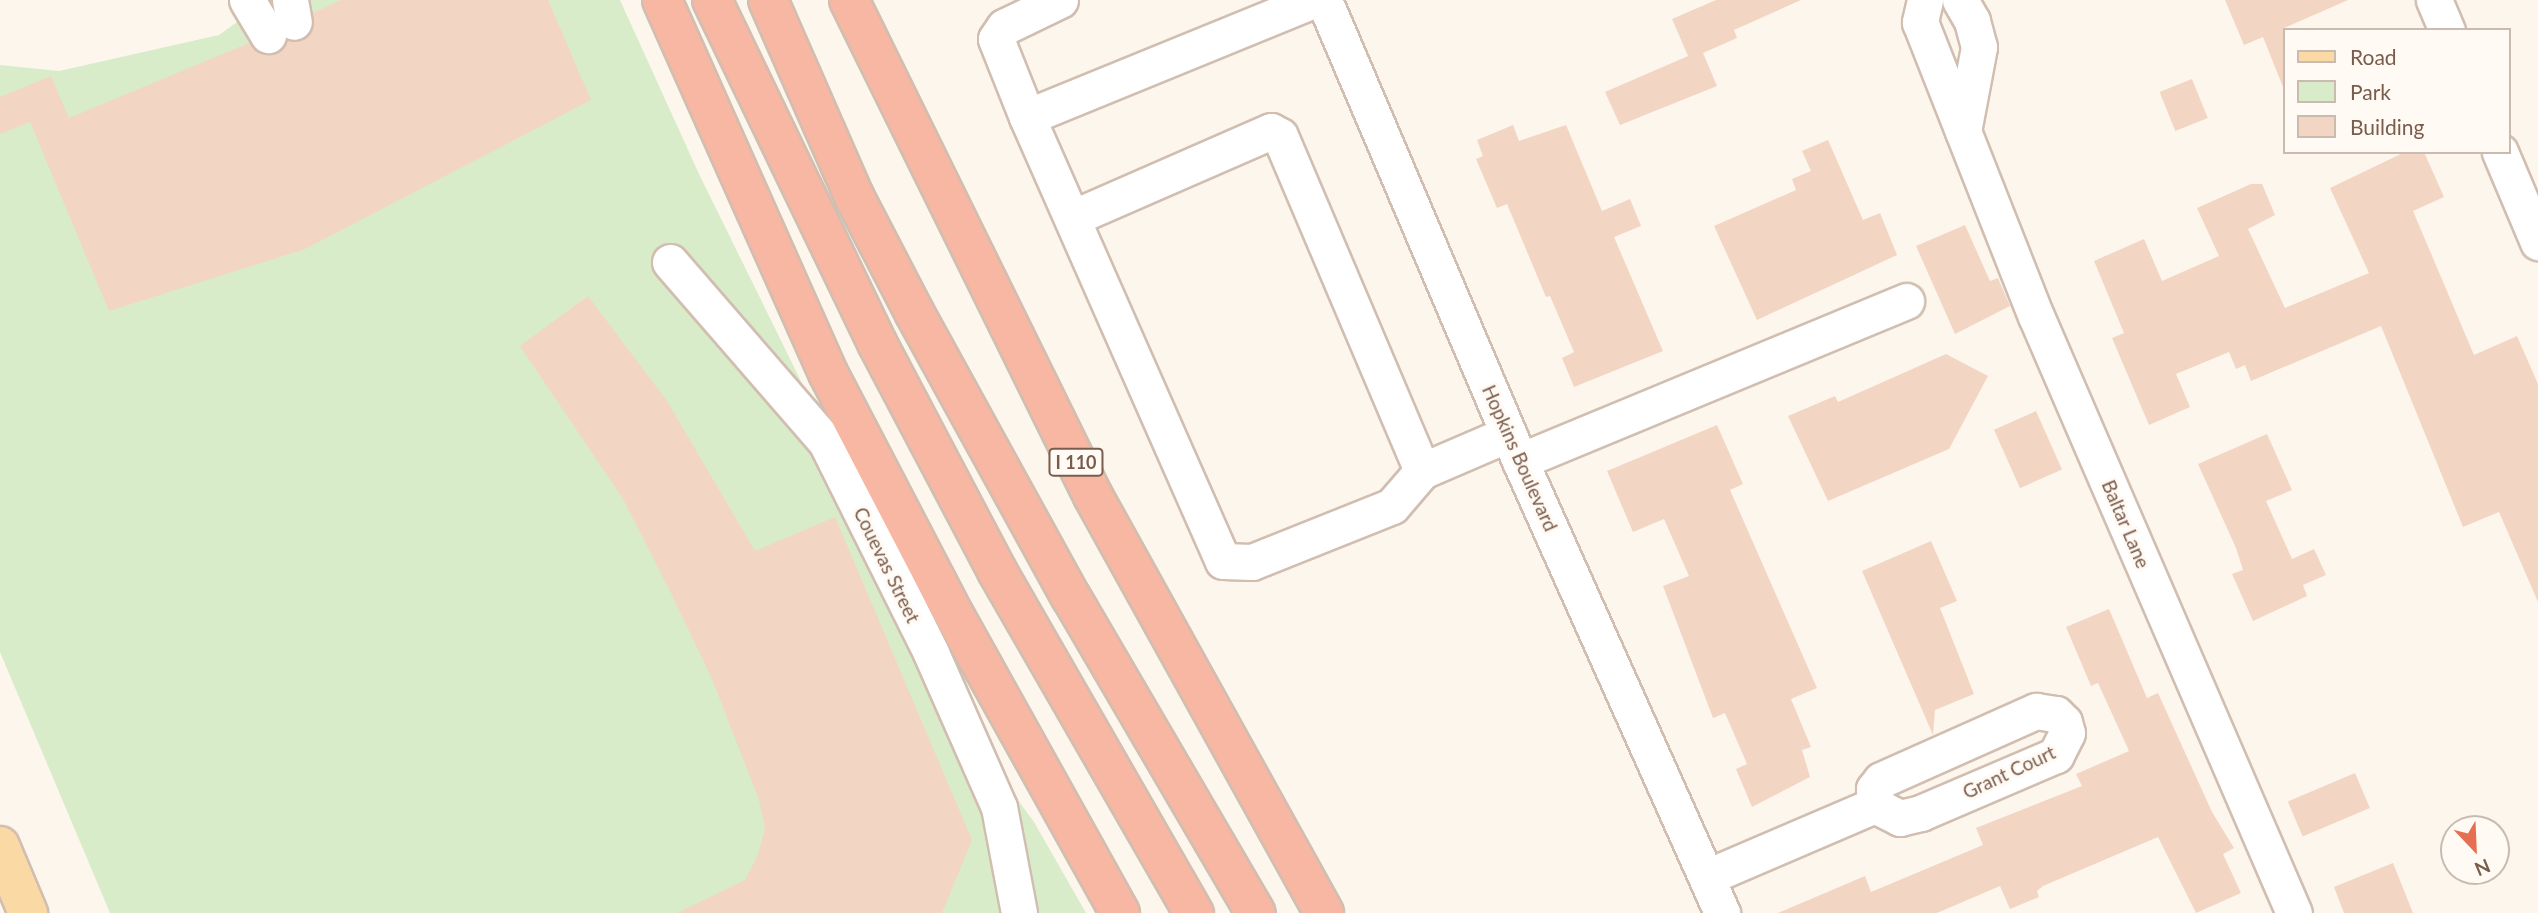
<!DOCTYPE html>
<html>
<head>
<meta charset="utf-8">
<style>
	body { margin:0 }
	#map { position:relative; width:2538px; height:913px; overflow:hidden; background:#fdf6ec; font-family:Lato,sans-serif }
	div>[style] { position:absolute }
	.green>* { inset:0; background:#d8ecc9 }
	.building>* { inset:0; background:#f3d5c3; transform-origin:0 0 }
	.roads { filter:drop-shadow(2px 0 #d1beb0) drop-shadow(-2px 0 #d1beb0) drop-shadow(0 2px #d1beb0) drop-shadow(0 -2px #d1beb0) }
	.minor>* { height:35px; margin:-17.5px; padding:0 17.5px; transform-origin:17.5px; border-radius:17.5px; background:#fff }
	.major>* { height:38px; margin:-19px; padding:0 19px; transform-origin:19px; border-radius:19px; background:#fbd9a5 }
	.highway>* { height:38px; margin:-19px; padding:0 19px; transform-origin:19px; border-radius:19px; background:#f7b7a3 }
	span { translate:-50% -50%; white-space:nowrap; text-align:center; line-height:1.15; -webkit-text-stroke:6px #fffaf3; paint-order:stroke }
	.shield-label span { padding:2px 5px; background:#fffaf3; border:2px solid; border-radius:5px; -webkit-text-stroke-width:0 }
	.shield-label { font-size:18px; color:#7a5c4d; font-weight:700 }
	.street-label { font-size:19px; color:#7a5c4d }
	.legend { position:absolute; left:2283px; top:28px; width:228px; height:126px; box-sizing:border-box; background:#fffaf3; border:2px solid #cabbb1; margin:0; padding:9px 12px; list-style:none; font-size:21px; color:#7a5c4d }
	.legend li { display:flex; align-items:center; gap:14px; height:35px }
	.legend b { width:35px; border:2px solid #cabbb1 }
	.north { position:absolute; left:2440px; top:815px; width:70px; height:70px; box-sizing:border-box; background:#fffaf3; border:2px solid #cabbb1; border-radius:50%; rotate:157deg; font-size:19px; font-weight:700; line-height:28px; text-align:center; color:#7a5c4d }
	.north::after { content:''; display:block; margin:auto; width:24px; height:32px; background:#e76f51; clip-path:polygon(50% 0,100% 100%,50% 72%,0 100%) }
</style>
</head>
<body>
<div id="map">
	<div class="green">
		<i style="clip-path:polygon(268px 0,620px 0,699px 174px,985px 755px,1034px 822px,1086px 913px,110px 913px,0 652px,0 65px,59px 71px,219px 35px)"></i>
	</div>
	<div class="building">
		<i style="clip-path:polygon(341px 0,548px 0,591px 100px,305px 249px,109px 311px,30px 122px,0 134px,0 97px,51px 76px,69px 118px,249px 43px,259px 53px,278px 53px,287px 41px,307px 37px,313px 28px,313px 13px)"></i>
		<i style="clip-path:polygon(1716px 0,1801px 0,1734px 30px,1737px 38px,1703px 53px,1717px 86px,1620px 125px,1605px 92px,1688px 56px,1672px 19px)"></i>
		<i style="clip-path:polygon(2225px 0,2348px 0,2284px 28px,2283px 87px,2263px 37px,2244px 45px)"></i>
		<i style="left:2192px;top:79px;width:42px;height:35px;rotate:68deg"></i>
		<i style="clip-path:polygon(1513px 125px,1519px 141px,1566px 125px,1602px 211px,1630px 199px,1641px 226px,1614px 237px,1663px 351px,1574px 387px,1562px 358px,1574px 352px,1550px 296px,1546px 297px,1507px 204px,1497px 208px,1476px 159px,1483px 156px,1477px 140px)"></i>
		<i style="clip-path:polygon(1828px 140px,1863px 220px,1880px 213px,1897px 255px,1757px 320px,1714px 226px,1796px 190px,1792px 179px,1811px 171px,1802px 151px)"></i>
		<i style="clip-path:polygon(2405px 152px,2424px 152px,2444px 197px,2413px 211px,2474px 355px,2517px 336px,2538px 384px,2538px 602px,2499px 512px,2463px 527px,2381px 326px,2251px 381px,2245px 365px,2236px 369px,2229px 352px,2176px 374px,2190px 407px,2149px 425px,2112px 338px,2124px 333px,2094px 261px,2144px 239px,2162px 281px,2219px 256px,2197px 208px,2251px 184px,2262px 184px,2275px 215px,2248px 229px,2285px 308px,2369px 273px,2330px 188px)"></i>
		<i style="clip-path:polygon(1965px 225px,1990px 281px,1998px 278px,2010px 306px,1955px 334px,1916px 246px)"></i>
		<i style="clip-path:polygon(588px 296px,667px 401px,755px 551px,835px 517px,972px 840px,942px 913px,677px 913px,745px 880px,758px 855px,765px 828px,759px 800px,712px 679px,669px 589px,623px 499px,520px 346px)"></i>
		<i style="clip-path:polygon(1946px 354px,1988px 376px,1949px 449px,1828px 501px,1788px 416px,1835px 396px,1838px 402px)"></i>
		<i style="left:2036px;top:411px;width:64px;height:46px;rotate:66deg"></i>
		<i style="clip-path:polygon(1717px 425px,1743px 484px,1730px 490px,1817px 688px,1791px 699px,1811px 747px,1802px 750px,1810px 777px,1752px 807px,1736px 769px,1747px 764px,1725px 713px,1713px 718px,1663px 586px,1689px 576px,1664px 519px,1633px 532px,1607px 471px)"></i>
		<i style="clip-path:polygon(2267px 434px,2292px 490px,2266px 501px,2292px 559px,2314px 549px,2326px 575px,2303px 585px,2307px 596px,2253px 621px,2232px 574px,2243px 570px,2236px 548px,2198px 464px)"></i>
		<i style="clip-path:polygon(1931px 541px,1957px 601px,1940px 608px,1974px 694px,1935px 710px,1933px 735px,1862px 571px)"></i>
		<i style="clip-path:polygon(2109px 609px,2147px 698px,2158px 693px,2212px 812px,2234px 848px,2223px 854px,2241px 893px,2196px 913px,2158px 837px,2043px 886px,2037px 891px,2039px 897px,2010px 909px,2000px 886px,1937px 913px,1778px 913px,1865px 876px,1871px 892px,1983px 845px,1976px 828px,2082px 786px,2076px 774px,2129px 751px,2098px 683px,2091px 686px,2066px 627px)"></i>
		<i style="left:2355px;top:773px;width:38px;height:73px;rotate:67deg"></i>
		<i style="clip-path:polygon(2393px 863px,2413px 913px,2344px 913px,2334px 887px)"></i>
	</div>
	<div class="roads">
		<div class="minor">
			<i style="left:247px;top:0;width:41px;rotate:59deg"></i>
			<i style="left:290px;top:0;width:22px;rotate:80deg"></i>
			<i style="left:1060px;top:0;width:62px;rotate:154.3deg"></i>
			<i style="left:1004px;top:27px;width:14px;rotate:124deg"></i>
			<i style="left:996px;top:39px;width:84px;rotate:68.3deg"></i>
			<i style="left:1027px;top:117px;width:310px;rotate:-22.2deg"></i>
			<i style="left:1324px;top:0;width:501px;rotate:66.97deg"></i>
			<i style="left:1520px;top:461px;width:495px;rotate:65.9deg"></i>
			<i style="left:1925px;top:0;width:23px;rotate:103deg"></i>
			<i style="left:1920px;top:22px;width:316px;rotate:68.5deg"></i>
			<i style="left:2036px;top:316px;width:650px;rotate:66.63deg"></i>
			<i style="left:1960px;top:0;width:24px;rotate:60deg"></i>
			<i style="left:1972px;top:21px;width:27px;rotate:75deg"></i>
			<i style="left:1979px;top:47px;width:86px;rotate:100.7deg"></i>
			<i style="left:2434px;top:0;width:33px;rotate:67deg"></i>
			<i style="left:1027px;top:117px;width:485px;rotate:66.2deg"></i>
			<i style="left:1223px;top:561px;width:29px;rotate:2deg"></i>
			<i style="left:1252px;top:562px;width:151px;rotate:-21.8deg"></i>
			<i style="left:1392px;top:506px;width:46px;rotate:-49.4deg"></i>
			<i style="left:1422px;top:471px;width:94px;rotate:-23.3deg"></i>
			<i style="left:2500px;top:152px;width:98px;rotate:67.1deg"></i>
			<i style="left:1072px;top:218px;width:217px;rotate:-23.6deg"></i>
			<i style="left:1271px;top:131px;width:10px;rotate:29deg"></i>
			<i style="left:1280px;top:136px;width:364px;rotate:67deg"></i>
			<i style="left:670px;top:262px;width:238px;rotate:49.1deg"></i>
			<i style="left:826px;top:442px;width:236px;rotate:63.5deg"></i>
			<i style="left:931px;top:653px;width:168px;rotate:66.2deg"></i>
			<i style="left:999px;top:807px;width:108px;rotate:79.3deg"></i>
			<i style="left:1520px;top:461px;width:418px;rotate:-22.5deg"></i>
			<i style="left:2036px;top:711px;width:20px;rotate:9deg"></i>
			<i style="left:2056px;top:714px;width:11px;rotate:45deg"></i>
			<i style="left:2064px;top:722px;width:11px;rotate:75deg"></i>
			<i style="left:2067px;top:733px;width:25px;rotate:117deg"></i>
			<i style="left:2056px;top:755px;width:147px;rotate:156.8deg"></i>
			<i style="left:1921px;top:813px;width:22px;rotate:167deg"></i>
			<i style="left:1900px;top:818px;width:28px;rotate:-153deg"></i>
			<i style="left:1875px;top:805px;width:16px;rotate:-94deg"></i>
			<i style="left:1874px;top:789px;width:11px;rotate:-52deg"></i>
			<i style="left:1881px;top:780px;width:170px;rotate:-24deg"></i>
			<i style="left:1707px;top:877px;width:183px;rotate:-23.2deg"></i>
		</div>
		<div class="major">
			<i style="left:0;top:846px;width:73px;rotate:67.3deg"></i>
		</div>
		<div class="highway">
			<i style="left:662px;top:0;width:408px;rotate:66deg"></i>
			<i style="left:828px;top:373px;width:260px;rotate:62.5deg"></i>
			<i style="left:948px;top:604px;width:354px;rotate:60.9deg"></i>
			<i style="left:712px;top:0;width:381px;rotate:64.3deg"></i>
			<i style="left:877px;top:343px;width:258px;rotate:62.2deg"></i>
			<i style="left:997px;top:571px;width:395px;rotate:60.1deg"></i>
			<i style="left:768px;top:0;width:216px;rotate:66.3deg"></i>
			<i style="left:855px;top:198px;width:128px;rotate:62.6deg"></i>
			<i style="left:914px;top:312px;width:325px;rotate:61.2deg"></i>
			<i style="left:1071px;top:597px;width:366px;rotate:59.7deg"></i>
			<i style="left:849px;top:0;width:553px;rotate:63.81deg"></i>
			<i style="left:1093px;top:496px;width:477px;rotate:61deg"></i>
		</div>
	</div>
	<div class="shield-label">
		<span style="left:1076px;top:462px">I 110</span>
	</div>
	<div class="street-label">
		<span style="left:1520px;top:458px;rotate:66deg">Hopkins Boulevard</span>
		<span style="left:2126px;top:524px;rotate:67deg">Baltar Lane</span>
		<span style="left:887px;top:565px;rotate:64deg">Couevas Street</span>
		<span style="left:2009px;top:772px;rotate:-25deg">Grant Court</span>
	</div>
	<ul class="legend">
	<li><b style="height:9px;background:#fbd9a5"></b>Road</li>
	<li><b style="height:19px;background:#d8ecc9"></b>Park</li>
	<li><b style="height:19px;background:#f3d5c3"></b>Building</li>
	</ul>
	<div class="north">N</div>
</div>
</body>
</html>
